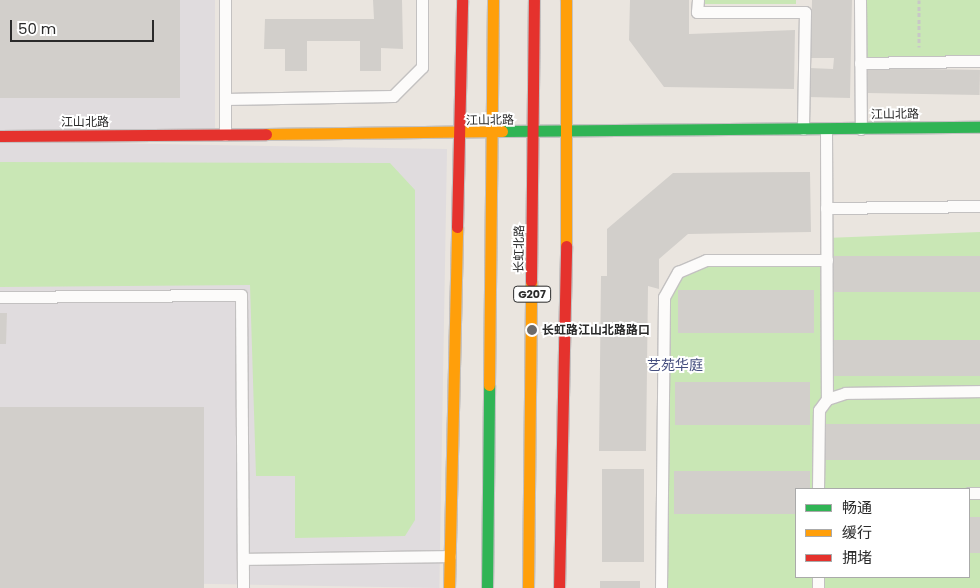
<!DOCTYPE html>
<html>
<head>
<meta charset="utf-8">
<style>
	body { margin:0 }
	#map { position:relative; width:980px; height:588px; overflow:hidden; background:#eae5df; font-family:Poppins,"Noto Sans SC",sans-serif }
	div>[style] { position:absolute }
	.industrial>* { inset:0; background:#e0dcde; transform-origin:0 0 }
	.green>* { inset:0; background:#c9e7b5; transform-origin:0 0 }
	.building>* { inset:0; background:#d2cfcb; transform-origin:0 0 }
	.path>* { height:3px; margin-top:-1.5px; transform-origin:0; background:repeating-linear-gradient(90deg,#c8c7c7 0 4px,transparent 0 6.5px) }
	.roads { filter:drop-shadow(1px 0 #c3c1c1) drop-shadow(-1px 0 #c3c1c1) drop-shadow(0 1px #c3c1c1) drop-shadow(0 -1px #c3c1c1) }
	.lane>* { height:11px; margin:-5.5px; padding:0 5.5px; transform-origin:5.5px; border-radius:5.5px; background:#fcfbfa }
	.fast>* { height:11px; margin:-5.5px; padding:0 5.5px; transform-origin:5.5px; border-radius:5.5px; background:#30b455 }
	.slow>* { height:11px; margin:-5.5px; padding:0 5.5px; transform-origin:5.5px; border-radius:5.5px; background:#ff9f0a }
	.jam>* { height:11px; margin:-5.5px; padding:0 5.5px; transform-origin:5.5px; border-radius:5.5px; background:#e5322d }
	.dots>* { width:14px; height:14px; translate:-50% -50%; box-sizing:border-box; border:2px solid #fff; border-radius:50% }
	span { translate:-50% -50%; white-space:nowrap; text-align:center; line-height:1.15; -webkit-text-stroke:4px #fff; paint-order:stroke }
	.shield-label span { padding:1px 4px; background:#fff; border:1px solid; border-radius:4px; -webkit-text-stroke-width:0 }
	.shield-label { font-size:11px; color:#2a2a2a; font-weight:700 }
	.street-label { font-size:12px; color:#2a2a2a }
	.poi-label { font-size:12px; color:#2a2a2a; font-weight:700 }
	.left { translate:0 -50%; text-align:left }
	.neighbourhood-label { font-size:14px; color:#464f7f }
	.legend { position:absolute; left:795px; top:488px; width:175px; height:90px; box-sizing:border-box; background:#fff; border:1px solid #aaa; margin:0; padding:6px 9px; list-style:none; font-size:15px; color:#2a2a2a }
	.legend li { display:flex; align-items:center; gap:10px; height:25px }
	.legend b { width:25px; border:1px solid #aaa }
	.scale { position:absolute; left:10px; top:20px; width:144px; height:22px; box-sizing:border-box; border:2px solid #2a2a2a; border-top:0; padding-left:6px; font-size:15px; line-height:18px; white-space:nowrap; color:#2a2a2a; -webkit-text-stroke:4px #fff; paint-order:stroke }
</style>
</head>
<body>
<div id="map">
	<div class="industrial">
		<i style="left:0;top:0;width:215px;height:136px"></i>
		<i style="left:447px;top:149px;width:439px;height:447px;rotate:91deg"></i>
	</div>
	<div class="green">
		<i style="left:705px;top:0;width:91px;height:4px"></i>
		<i style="left:860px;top:0;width:120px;height:63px"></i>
		<i style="clip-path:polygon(0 162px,390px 163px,415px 190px,415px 520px,405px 536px,295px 538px,295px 476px,256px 476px,250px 285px,0 287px)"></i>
		<i style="clip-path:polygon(evenodd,980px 232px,980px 588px,661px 588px,664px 297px,678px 272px,706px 260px,826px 260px,826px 238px,980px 232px,796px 489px,969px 489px,969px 577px,796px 577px,796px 489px)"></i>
	</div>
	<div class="building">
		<i style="left:0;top:0;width:180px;height:98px"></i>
		<i style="clip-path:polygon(373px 0,402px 0,403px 49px,381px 48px,381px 71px,360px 71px,360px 41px,307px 41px,307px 71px,285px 71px,285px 49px,264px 49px,265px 19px,374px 19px)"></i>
		<i style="clip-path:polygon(630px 0,689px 0,689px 34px,795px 30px,794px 89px,664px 87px,629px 40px)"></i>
		<i style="clip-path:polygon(812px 0,852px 0,850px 98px,808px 97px,809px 68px,833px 69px,834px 58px,811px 58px)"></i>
		<i style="left:868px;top:68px;width:112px;height:25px;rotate:1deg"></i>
		<i style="clip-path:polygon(810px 172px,811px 232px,688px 234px,659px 259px,659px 289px,648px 286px,646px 451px,599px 451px,601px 276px,607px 276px,607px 229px,673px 173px)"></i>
		<i style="left:980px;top:256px;width:36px;height:149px;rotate:90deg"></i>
		<i style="left:678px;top:290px;width:136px;height:43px"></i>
		<i style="clip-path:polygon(0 313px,7px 313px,6px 344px,0 344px)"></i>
		<i style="left:834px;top:340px;width:146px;height:36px"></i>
		<i style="left:675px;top:382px;width:135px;height:43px"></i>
		<i style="left:0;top:407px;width:204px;height:181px"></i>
		<i style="left:980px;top:424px;width:36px;height:155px;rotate:90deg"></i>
		<i style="left:602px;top:469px;width:42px;height:93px"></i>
		<i style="clip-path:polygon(674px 471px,810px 471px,810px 489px,796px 489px,796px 514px,674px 514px)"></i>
		<i style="left:969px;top:517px;width:11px;height:36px"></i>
		<i style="left:600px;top:581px;width:40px;height:7px"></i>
	</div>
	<div class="path">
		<i style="left:919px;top:0;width:47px;rotate:90deg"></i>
	</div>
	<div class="roads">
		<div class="lane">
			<i style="left:225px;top:0;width:135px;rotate:90deg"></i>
			<i style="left:698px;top:0;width:12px;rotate:95deg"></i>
			<i style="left:697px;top:12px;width:108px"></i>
			<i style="left:805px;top:12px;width:117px;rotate:91deg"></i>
			<i style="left:860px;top:0;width:129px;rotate:89.6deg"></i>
			<i style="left:860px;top:63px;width:120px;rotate:-1deg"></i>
			<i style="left:225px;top:99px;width:168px;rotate:-1deg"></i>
			<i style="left:393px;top:96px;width:41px;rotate:-45deg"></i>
			<i style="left:422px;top:67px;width:67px;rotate:-90deg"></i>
			<i style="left:826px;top:129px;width:270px;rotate:89.8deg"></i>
			<i style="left:826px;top:208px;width:154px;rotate:-0.7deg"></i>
			<i style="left:0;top:297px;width:241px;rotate:-0.5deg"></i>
			<i style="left:241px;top:295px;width:293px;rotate:89.6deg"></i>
			<i style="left:818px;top:489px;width:79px;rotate:-89.3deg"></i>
			<i style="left:819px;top:410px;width:14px;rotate:-54deg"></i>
			<i style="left:827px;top:399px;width:19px;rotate:-18deg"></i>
			<i style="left:845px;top:393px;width:135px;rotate:-0.8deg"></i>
			<i style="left:969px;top:493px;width:11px"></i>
			<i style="left:243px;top:559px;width:207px;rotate:-0.8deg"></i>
			<i style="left:818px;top:577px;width:11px;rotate:90deg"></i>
			<i style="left:661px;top:588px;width:291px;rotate:-89.4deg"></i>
			<i style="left:664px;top:297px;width:29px;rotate:-61deg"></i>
			<i style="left:678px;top:272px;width:30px;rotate:-23deg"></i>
			<i style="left:706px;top:260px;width:121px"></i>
		</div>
		<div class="fast">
			<i style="left:502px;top:131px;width:478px;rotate:-0.5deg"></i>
			<i style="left:487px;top:588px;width:203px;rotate:-89.4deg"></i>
		</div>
		<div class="slow">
			<i style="left:566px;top:0;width:246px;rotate:90deg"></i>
			<i style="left:266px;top:134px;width:236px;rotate:-0.7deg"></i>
			<i style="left:489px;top:385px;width:385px;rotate:-89.4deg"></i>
			<i style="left:449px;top:588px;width:361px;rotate:-88.7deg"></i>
			<i style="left:528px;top:588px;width:307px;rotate:-89.4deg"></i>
		</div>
		<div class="jam">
			<i style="left:0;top:136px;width:266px;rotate:-0.4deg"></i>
			<i style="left:457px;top:227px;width:227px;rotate:-88.7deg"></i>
			<i style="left:531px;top:281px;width:281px;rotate:-89.4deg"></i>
			<i style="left:559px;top:588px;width:342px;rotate:-88.8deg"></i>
		</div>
	</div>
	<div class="dots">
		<i style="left:532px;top:330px;background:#6d6b69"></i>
	</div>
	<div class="shield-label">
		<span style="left:532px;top:294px">G207</span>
	</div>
	<div class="street-label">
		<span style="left:895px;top:114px;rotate:-1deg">江山北路</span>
		<span style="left:490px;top:120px;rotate:-1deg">江山北路</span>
		<span style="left:85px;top:122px">江山北路</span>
		<span style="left:519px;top:249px;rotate:-89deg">长虹北路</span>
	</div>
	<div class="poi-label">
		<span class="left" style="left:542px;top:330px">长虹路江山北路路口</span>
	</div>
	<div class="neighbourhood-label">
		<span style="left:675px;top:365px">艺苑华庭</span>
	</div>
	<ul class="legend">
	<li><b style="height:6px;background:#30b455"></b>畅通</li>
	<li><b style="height:6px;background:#ff9f0a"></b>缓行</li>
	<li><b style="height:6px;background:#e5322d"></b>拥堵</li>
	</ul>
	<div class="scale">50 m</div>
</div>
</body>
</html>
